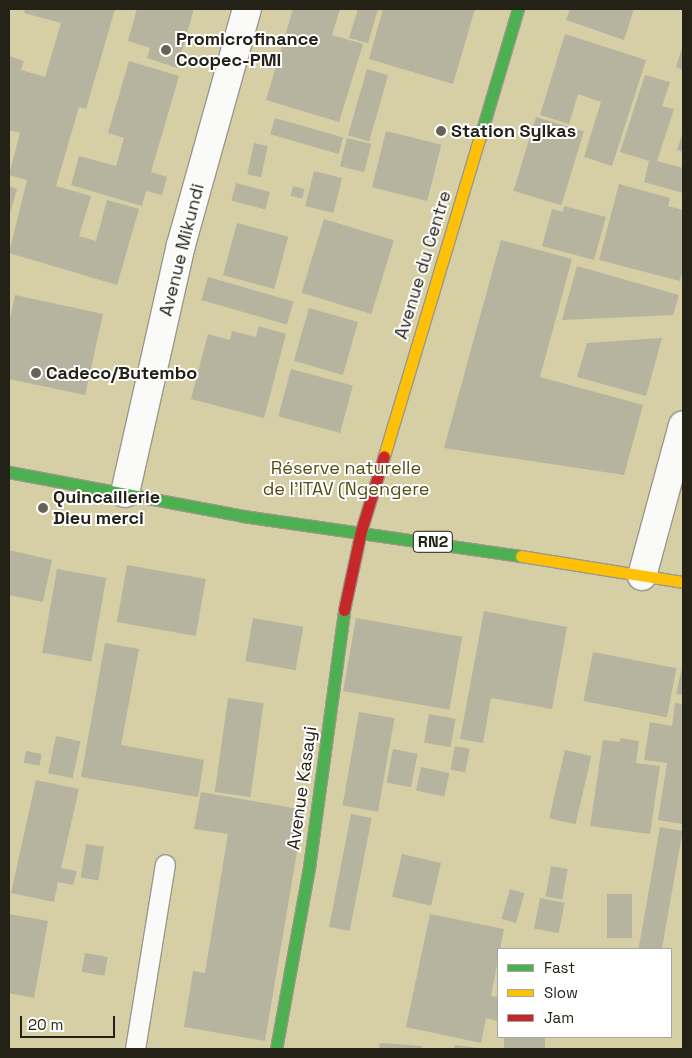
<!DOCTYPE html>
<html>
<head>
<meta charset="utf-8">
<style>
	body { margin:0 }
	#map { position:relative; width:692px; height:1058px; overflow:hidden; background:#dfddcd; font-family:"Space Grotesk",sans-serif }
	div>[style] { position:absolute }
	.green>* { inset:0; background:#d6cfa5 }
	.building>* { inset:0; background:#b6b39e; transform-origin:0 0 }
	.roads { filter:drop-shadow(1px 0 #9a988c) drop-shadow(-1px 0 #9a988c) drop-shadow(0 1px #9a988c) drop-shadow(0 -1px #9a988c) }
	.lane>* { height:19px; margin:-9.5px; padding:0 9.5px; transform-origin:9.5px; border-radius:9.5px; background:#fafaf8 }
	.street>* { height:28px; margin:-14px; padding:0 14px; transform-origin:14px; border-radius:14px; background:#fafaf8 }
	.fast>* { height:11px; margin:-5.5px; padding:0 5.5px; transform-origin:5.5px; border-radius:5.5px; background:#4caf50 }
	.slow>* { height:11px; margin:-5.5px; padding:0 5.5px; transform-origin:5.5px; border-radius:5.5px; background:#ffc107 }
	.jam>* { height:11px; margin:-5.5px; padding:0 5.5px; transform-origin:5.5px; border-radius:5.5px; background:#c62828 }
	.dots>* { width:14px; height:14px; translate:-50% -50%; box-sizing:border-box; border:2px solid #fff; border-radius:50% }
	span { translate:-50% -50%; white-space:nowrap; text-align:center; line-height:1.15; -webkit-text-stroke:4px #fff; paint-order:stroke }
	.shield-label span { padding:1px 4px; background:#fff; border:1px solid; border-radius:4px; -webkit-text-stroke-width:0 }
	.shield-label { font-size:16px; color:#242217; font-weight:700 }
	.poi-label { font-size:18px; color:#242217; font-weight:700 }
	.left { translate:0 -50%; text-align:left }
	.street-label { font-size:18px; color:#242217 }
	.park-label { font-size:18px; color:#564d14 }
	.frame { position:absolute; inset:0; border:10px solid #242217; pointer-events:none }
	.legend { position:absolute; left:497px; top:948px; width:175px; height:90px; box-sizing:border-box; background:#fff; border:1px solid #a7a7a2; margin:0; padding:6px 9px; list-style:none; font-size:15px; color:#242217 }
	.legend li { display:flex; align-items:center; gap:10px; height:25px }
	.legend b { width:25px; border:1px solid #a7a7a2 }
	.scale { position:absolute; left:20px; top:1016px; width:95px; height:22px; box-sizing:border-box; border:2px solid #242217; border-top:0; padding-left:6px; font-size:15px; line-height:18px; white-space:nowrap; color:#242217; -webkit-text-stroke:4px #fff; paint-order:stroke }
</style>
</head>
<body>
<div id="map">
	<div class="green">
		<i style="clip-path:polygon(evenodd,9px 9px,683px 9px,683px 1049px,9px 1049px,9px 9px,498px 949px,671px 949px,671px 1037px,498px 1037px,498px 949px)"></i>
	</div>
	<div class="building">
		<i style="clip-path:polygon(25px 9px,115px 9px,86px 109px,79px 107px,56px 186px,91px 196px,79px 236px,96px 241px,107px 200px,139px 209px,117px 285px,9px 253px,27px 180px,9px 175px,20px 133px,9px 130px,9px 56px,24px 61px,21px 70px,45px 77px,61px 23px,24px 13px)"></i>
		<i style="clip-path:polygon(137px 9px,194px 9px,177px 68px,147px 58px,150px 48px,128px 41px)"></i>
		<i style="clip-path:polygon(293px 9px,340px 9px,332px 35px,363px 44px,339px 122px,266px 100px)"></i>
		<i style="clip-path:polygon(358px 9px,378px 9px,368px 43px,349px 38px)"></i>
		<i style="clip-path:polygon(383px 9px,475px 9px,453px 84px,369px 59px)"></i>
		<i style="clip-path:polygon(570px 9px,634px 9px,624px 40px,566px 20px)"></i>
		<i style="clip-path:polygon(565px 34px,646px 60px,612px 166px,584px 157px,601px 102px,578px 94px,569px 124px,540px 115px)"></i>
		<i style="clip-path:polygon(683px 45px,683px 70px,676px 67px)"></i>
		<i style="clip-path:polygon(129px 61px,179px 76px,151px 172px,167px 177px,162px 195px,146px 191px,142px 206px,71px 185px,79px 156px,116px 166px,124px 138px,108px 133px)"></i>
		<i style="left:367px;top:69px;width:22px;height:69px;rotate:16deg"></i>
		<i style="clip-path:polygon(645px 75px,670px 82px,662px 106px,674px 109px,657px 161px,683px 168px,683px 193px,644px 182px,649px 161px,620px 152px)"></i>
		<i style="left:536px;top:117px;width:50px;height:77px;rotate:17deg"></i>
		<i style="left:275px;top:118px;width:71px;height:17px;rotate:16deg"></i>
		<i style="left:386px;top:131px;width:57px;height:58px;rotate:14deg"></i>
		<i style="clip-path:polygon(683px 132px,683px 152px,677px 150px)"></i>
		<i style="left:347px;top:138px;width:25px;height:29px;rotate:14deg"></i>
		<i style="left:254px;top:143px;width:14px;height:32px;rotate:12deg"></i>
		<i style="left:314px;top:171px;width:29px;height:36px;rotate:14deg"></i>
		<i style="left:236px;top:183px;width:35px;height:18px;rotate:15deg"></i>
		<i style="clip-path:polygon(619px 184px,670px 198px,668px 206px,683px 210px,683px 269px,680px 281px,599px 260px)"></i>
		<i style="clip-path:polygon(9px 186px,17px 189px,9px 216px)"></i>
		<i style="left:293px;top:186px;width:12px;height:10px;rotate:14deg"></i>
		<i style="clip-path:polygon(564px 206px,606px 217px,594px 260px,542px 246px,552px 209px,563px 212px)"></i>
		<i style="left:324px;top:219px;width:73px;height:77px;rotate:17deg"></i>
		<i style="left:237px;top:223px;width:53px;height:54px;rotate:15deg"></i>
		<i style="clip-path:polygon(501px 240px,572px 259px,540px 377px,643px 405px,624px 475px,444px 448px)"></i>
		<i style="clip-path:polygon(577px 266px,679px 295px,673px 315px,562px 320px)"></i>
		<i style="left:208px;top:277px;width:89px;height:24px;rotate:16deg"></i>
		<i style="clip-path:polygon(15px 295px,103px 314px,85px 395px,9px 379px,9px 324px)"></i>
		<i style="left:309px;top:308px;width:51px;height:55px;rotate:16deg"></i>
		<i style="clip-path:polygon(259px 326px,286px 334px,264px 418px,191px 399px,208px 334px,230px 340px,232px 331px,256px 337px)"></i>
		<i style="clip-path:polygon(662px 338px,646px 396px,577px 377px,587px 343px)"></i>
		<i style="left:291px;top:369px;width:64px;height:49px;rotate:15deg"></i>
		<i style="clip-path:polygon(9px 550px,52px 560px,43px 602px,9px 595px)"></i>
		<i style="left:127px;top:565px;width:80px;height:58px;rotate:10deg"></i>
		<i style="left:57px;top:569px;width:50px;height:85px;rotate:10deg"></i>
		<i style="clip-path:polygon(484px 611px,567px 627px,552px 709px,491px 698px,483px 743px,460px 739px)"></i>
		<i style="left:253px;top:618px;width:51px;height:44px;rotate:10deg"></i>
		<i style="left:356px;top:618px;width:108px;height:74px;rotate:10deg"></i>
		<i style="clip-path:polygon(105px 643px,139px 649px,121px 745px,204px 760px,198px 797px,81px 777px)"></i>
		<i style="left:593px;top:652px;width:85px;height:50px;rotate:11deg"></i>
		<i style="clip-path:polygon(683px 663px,683px 695px,676px 694px)"></i>
		<i style="left:228px;top:698px;width:36px;height:95px;rotate:8deg"></i>
		<i style="clip-path:polygon(675px 703px,683px 704px,682px 824px,658px 820px,667px 763px,644px 760px,650px 722px,672px 726px)"></i>
		<i style="left:359px;top:712px;width:36px;height:95px;rotate:10deg"></i>
		<i style="left:429px;top:714px;width:27px;height:29px;rotate:10deg"></i>
		<i style="left:56px;top:736px;width:25px;height:38px;rotate:12deg"></i>
		<i style="clip-path:polygon(620px 738px,639px 741px,636px 763px,660px 766px,650px 834px,590px 826px,603px 740px,620px 742px)"></i>
		<i style="left:455px;top:746px;width:15px;height:24px;rotate:11deg"></i>
		<i style="left:393px;top:749px;width:25px;height:34px;rotate:11deg"></i>
		<i style="left:565px;top:750px;width:27px;height:70px;rotate:13deg"></i>
		<i style="left:26px;top:751px;width:16px;height:12px;rotate:11deg"></i>
		<i style="left:421px;top:767px;width:29px;height:24px;rotate:12deg"></i>
		<i style="clip-path:polygon(36px 780px,79px 789px,61px 868px,77px 871px,73px 885px,58px 882px,54px 902px,11px 893px)"></i>
		<i style="clip-path:polygon(201px 792px,304px 810px,265px 1041px,184px 1027px,193px 971px,205px 973px,228px 834px,194px 829px)"></i>
		<i style="left:351px;top:814px;width:21px;height:115px;rotate:11deg"></i>
		<i style="left:660px;top:827px;width:23px;height:123px;rotate:10deg"></i>
		<i style="left:86px;top:844px;width:18px;height:34px;rotate:9deg"></i>
		<i style="left:402px;top:854px;width:40px;height:44px;rotate:13deg"></i>
		<i style="left:551px;top:866px;width:17px;height:31px;rotate:10deg"></i>
		<i style="left:510px;top:889px;width:15px;height:31px;rotate:16deg"></i>
		<i style="left:607px;top:894px;width:25px;height:44px"></i>
		<i style="left:540px;top:898px;width:25px;height:31px;rotate:11deg"></i>
		<i style="clip-path:polygon(9px 914px,48px 921px,34px 998px,9px 993px)"></i>
		<i style="clip-path:polygon(430px 914px,504px 929px,491px 996px,498px 997px,497px 1021px,486px 1018px,481px 1043px,406px 1027px)"></i>
		<i style="left:85px;top:953px;width:23px;height:19px;rotate:10deg"></i>
		<i style="left:504px;top:1037px;width:41px;height:12px"></i>
		<i style="clip-path:polygon(380px 1043px,422px 1046px,421px 1049px,379px 1049px)"></i>
		<i style="clip-path:polygon(455px 1045px,478px 1048px,478px 1049px,454px 1049px)"></i>
	</div>
	<div class="roads">
		<div class="lane">
			<i style="left:135px;top:1049px;width:187px;rotate:-80.8deg"></i>
		</div>
		<div class="street">
			<i style="left:125px;top:493px;width:254px;rotate:-77.3deg"></i>
			<i style="left:181px;top:245px;width:245px;rotate:-74.4deg"></i>
			<i style="left:642px;top:576px;width:156px;rotate:-74.8deg"></i>
		</div>
		<div class="fast">
			<i style="left:480px;top:137px;width:134px;rotate:-73.5deg"></i>
			<i style="left:9px;top:472px;width:238px;rotate:10.6deg"></i>
			<i style="left:243px;top:516px;width:281px;rotate:8.2deg"></i>
			<i style="left:276px;top:1049px;width:185px;rotate:-79.7deg"></i>
			<i style="left:309px;top:867px;width:259px;rotate:-82.2deg"></i>
		</div>
		<div class="slow">
			<i style="left:384px;top:456px;width:333px;rotate:-73.3deg"></i>
			<i style="left:521px;top:556px;width:164px;rotate:9.1deg"></i>
		</div>
		<div class="jam">
			<i style="left:344px;top:610px;width:81px;rotate:-77.9deg"></i>
			<i style="left:361px;top:531px;width:78px;rotate:-73deg"></i>
		</div>
	</div>
	<div class="dots">
		<i style="left:166px;top:50px;background:#656357"></i>
		<i style="left:441px;top:131px;background:#656357"></i>
		<i style="left:36px;top:373px;background:#656357"></i>
		<i style="left:43px;top:508px;background:#656357"></i>
	</div>
	<div class="shield-label">
		<span style="left:433px;top:542px">RN2</span>
	</div>
	<div class="poi-label">
		<span class="left" style="left:176px;top:50px">Promicrofinance<br>Coopec-PMI</span>
		<span class="left" style="left:451px;top:131px">Station Sylkas</span>
		<span class="left" style="left:46px;top:373px">Cadeco/Butembo</span>
		<span class="left" style="left:53px;top:508px">Quincaillerie<br>Dieu merci</span>
	</div>
	<div class="street-label">
		<span style="left:182px;top:250px;rotate:-76deg">Avenue Mikundi</span>
		<span style="left:423px;top:265px;rotate:-73deg">Avenue du Centre</span>
		<span style="left:302px;top:788px;rotate:-82deg">Avenue Kasayi</span>
	</div>
	<div class="park-label">
		<span style="left:346px;top:479px">Réserve naturelle<br>de l'ITAV (Ngengere</span>
	</div>
	<div class="frame"></div>
	<ul class="legend">
	<li><b style="height:6px;background:#4caf50"></b>Fast</li>
	<li><b style="height:6px;background:#ffc107"></b>Slow</li>
	<li><b style="height:6px;background:#c62828"></b>Jam</li>
	</ul>
	<div class="scale">20 m</div>
</div>
</body>
</html>
